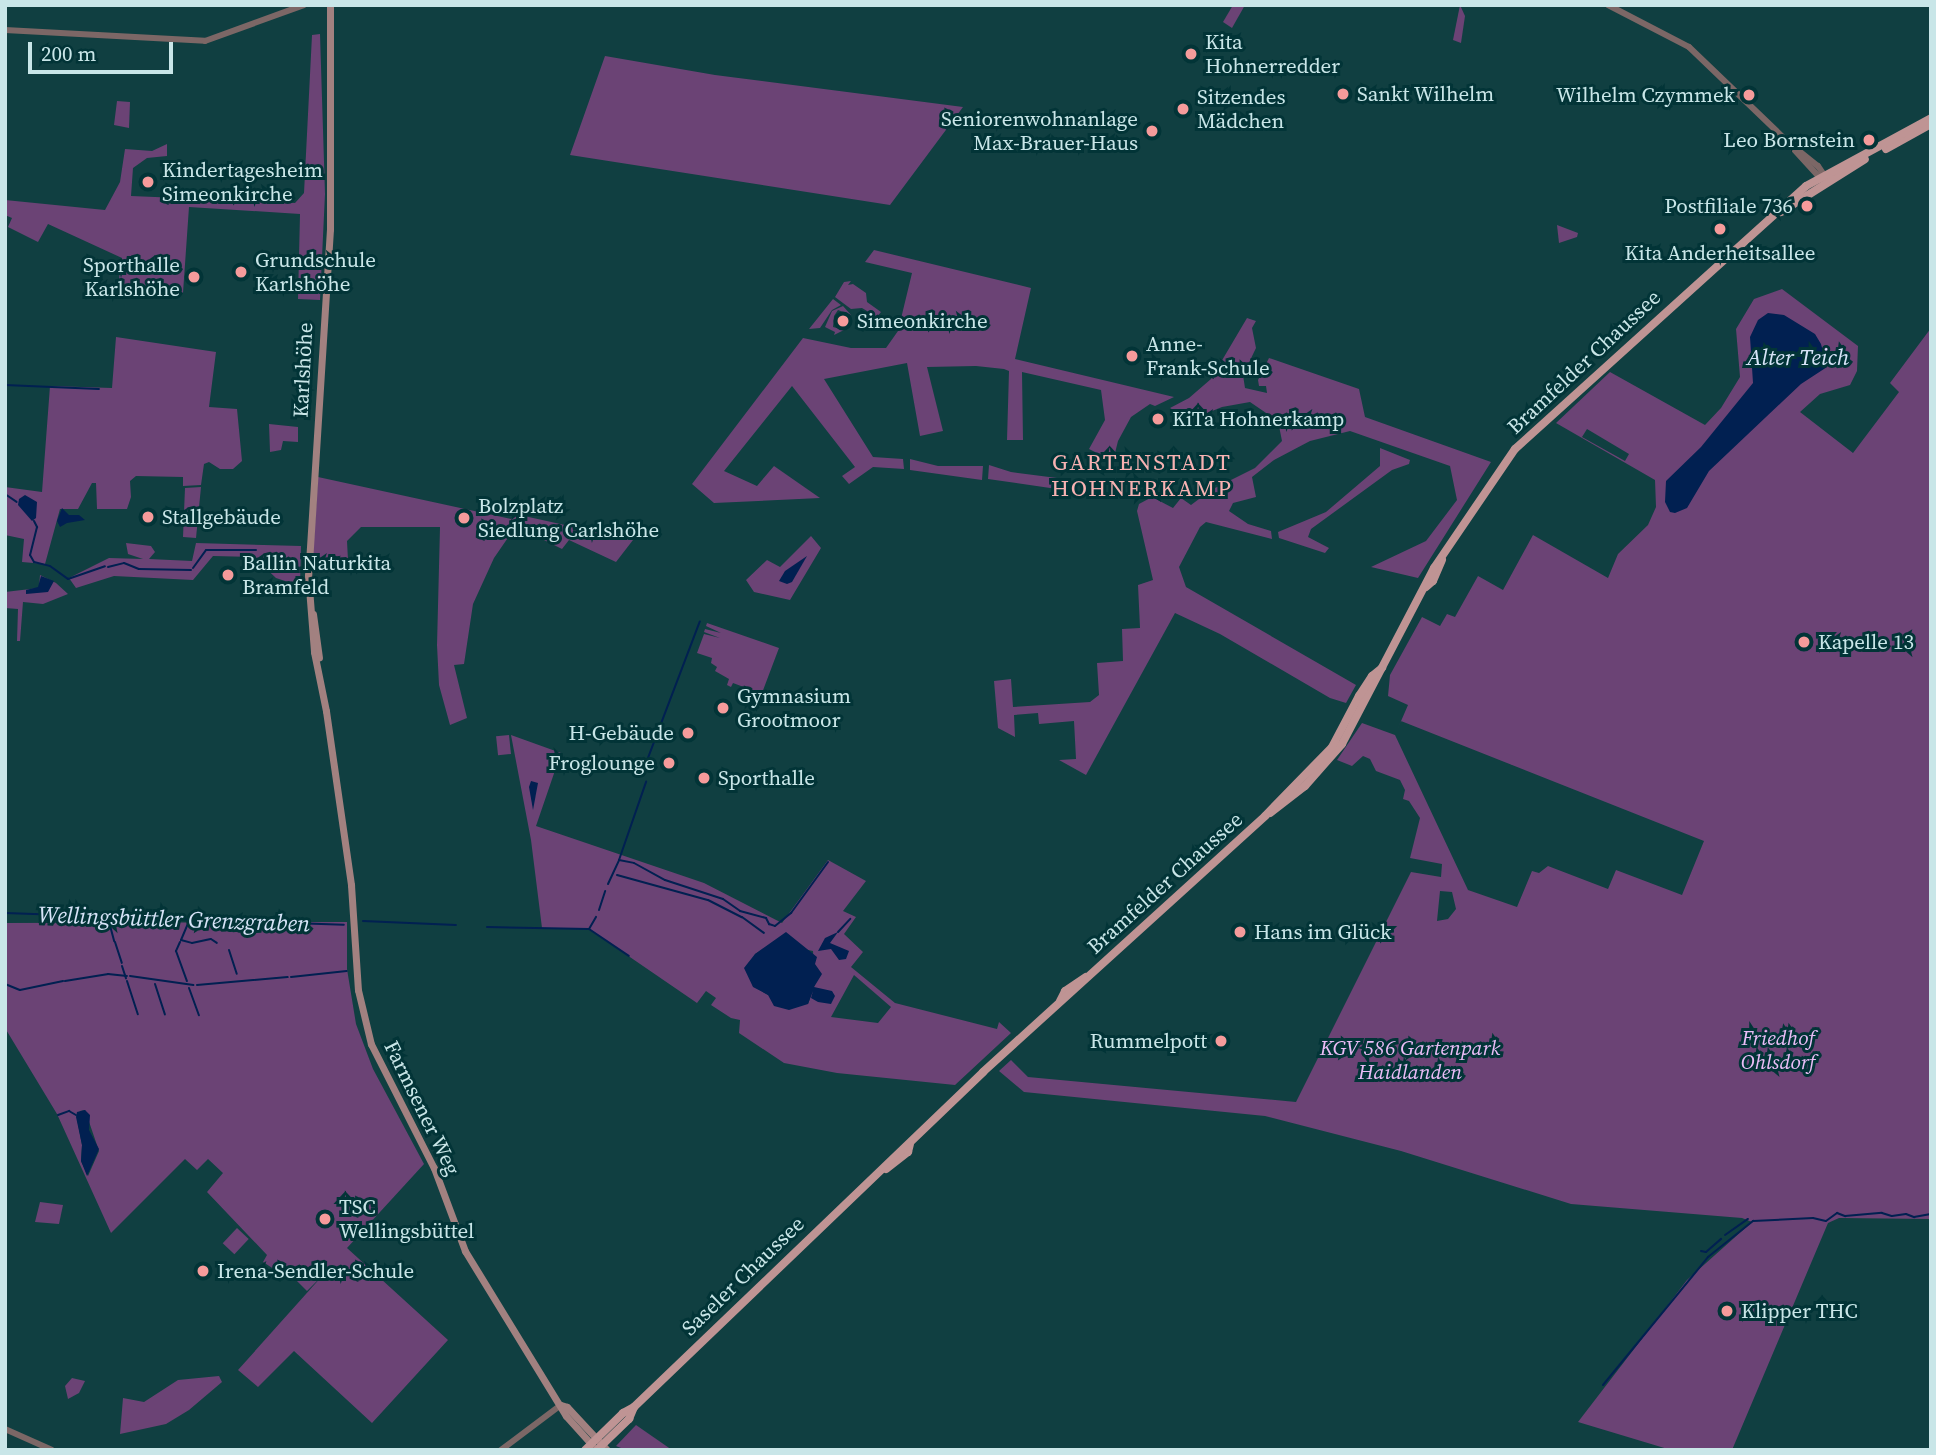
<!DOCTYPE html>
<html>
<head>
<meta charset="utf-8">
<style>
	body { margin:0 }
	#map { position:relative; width:1936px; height:1455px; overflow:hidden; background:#103f41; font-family:"Source Serif 4",serif }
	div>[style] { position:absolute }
	.green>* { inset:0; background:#6b4375; transform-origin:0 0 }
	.water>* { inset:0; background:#012051 }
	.stream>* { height:2px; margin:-1px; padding:0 1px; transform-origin:1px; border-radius:1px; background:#012051 }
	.tertiary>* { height:6px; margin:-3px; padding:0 3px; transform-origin:3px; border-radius:3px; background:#7c6766 }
	.secondary>* { height:7px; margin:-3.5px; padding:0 3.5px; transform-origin:3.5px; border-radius:3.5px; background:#a28180 }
	.primary>* { height:8px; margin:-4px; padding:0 4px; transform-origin:4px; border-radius:4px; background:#bf9494 }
	.dots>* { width:19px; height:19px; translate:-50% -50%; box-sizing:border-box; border:4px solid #023437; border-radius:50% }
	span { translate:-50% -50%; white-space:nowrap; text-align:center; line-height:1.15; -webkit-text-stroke:6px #023437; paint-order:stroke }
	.poi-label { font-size:21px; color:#c9e6e8 }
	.left { translate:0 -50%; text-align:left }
	.right { translate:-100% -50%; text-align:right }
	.street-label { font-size:21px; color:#c9e6e8 }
	.park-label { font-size:21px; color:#ebbdf7; font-style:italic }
	.water-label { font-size:23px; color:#d7e4f8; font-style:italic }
	.neighbourhood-label { font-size:23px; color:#f7b2b2; letter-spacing:2px }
	.frame { position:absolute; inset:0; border:7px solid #c9e6e8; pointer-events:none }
	.scale { position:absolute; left:28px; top:42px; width:145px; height:32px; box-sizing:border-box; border:4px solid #c9e6e8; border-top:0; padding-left:9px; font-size:21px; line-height:24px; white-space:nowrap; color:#c9e6e8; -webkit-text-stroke:5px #023437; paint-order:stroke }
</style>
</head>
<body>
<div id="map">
	<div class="green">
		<i style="clip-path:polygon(1233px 5px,1245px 5px,1232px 28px,1223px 22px)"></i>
		<i style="clip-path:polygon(1460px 5px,1465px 16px,1461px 43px,1453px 40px)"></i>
		<i style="clip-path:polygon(320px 34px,325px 194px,320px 300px,298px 299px,300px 214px,189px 207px,183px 293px,118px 285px,122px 258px,48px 224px,38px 242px,8px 227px,12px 218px,5px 215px,5px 200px,105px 210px,120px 182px,125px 149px,152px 151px,167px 144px,167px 156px,147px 158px,133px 168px,131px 196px,295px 203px,304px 193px,312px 35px)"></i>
		<i style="clip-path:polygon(605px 56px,715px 75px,963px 107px,890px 205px,570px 155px)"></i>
		<i style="clip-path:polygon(117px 101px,130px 102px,129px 128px,114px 125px)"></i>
		<i style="clip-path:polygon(1557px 225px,1578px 233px,1577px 237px,1559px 243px)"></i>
		<i style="clip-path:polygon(874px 250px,1031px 288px,1015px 359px,1174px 397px,1155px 406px,1150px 404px,1131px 417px,1118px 441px,1113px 461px,1089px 449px,1105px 420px,1101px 390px,1022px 372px,1023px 440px,1007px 440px,1009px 371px,1004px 369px,976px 366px,927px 367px,943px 431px,920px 436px,907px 363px,824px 379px,873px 457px,903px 459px,904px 469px,873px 467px,849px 484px,842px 476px,855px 467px,792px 386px,724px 471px,757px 486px,774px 466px,820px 498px,714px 503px,692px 484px,803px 338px,851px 348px,886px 348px,898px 331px,912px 273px,865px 262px)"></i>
		<i style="clip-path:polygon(851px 281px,848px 285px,853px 284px,866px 293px,867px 302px,881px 312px,877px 317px,862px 308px,851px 309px,835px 297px,844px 282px)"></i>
		<i style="clip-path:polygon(evenodd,1782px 289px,1858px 346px,1857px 371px,1850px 385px,1820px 394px,1800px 412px,1853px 453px,1899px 392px,1890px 383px,1931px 328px,1931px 1219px,1839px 1218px,1828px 1223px,1732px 1450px,1671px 1450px,1578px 1422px,1687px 1280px,1752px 1222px,1742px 1218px,1571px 1204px,1401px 1151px,1265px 1116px,1024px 1092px,999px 1071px,1011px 1060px,1028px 1077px,1296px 1102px,1411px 872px,1441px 877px,1442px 864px,1410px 858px,1420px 818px,1409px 801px,1403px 799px,1405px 790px,1400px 780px,1376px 771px,1370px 759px,1363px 756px,1352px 766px,1337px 760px,1362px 723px,1395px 735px,1408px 705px,1388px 696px,1390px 675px,1422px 617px,1440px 626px,1447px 614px,1455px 617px,1478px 576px,1503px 590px,1533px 535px,1608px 578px,1618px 554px,1648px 525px,1656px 507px,1655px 480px,1556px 423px,1610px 372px,1705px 425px,1721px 408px,1740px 377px,1736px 329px,1754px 299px,1782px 289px,1587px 429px,1629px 454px,1625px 461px,1582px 437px,1587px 429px,1782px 289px,1401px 721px,1704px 841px,1682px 895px,1616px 870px,1608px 889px,1548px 866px,1539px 873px,1532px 871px,1517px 907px,1468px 890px,1395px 735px,1401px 721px,1782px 289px,1440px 891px,1452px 892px,1456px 909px,1448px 919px,1437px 921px,1440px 891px)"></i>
		<i style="clip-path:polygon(833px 299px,841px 305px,832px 310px,820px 328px,809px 329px)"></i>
		<i style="clip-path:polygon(843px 306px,851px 315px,838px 310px,834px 316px,833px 327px,844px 330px,834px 335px,835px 332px,825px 327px,832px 311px)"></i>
		<i style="clip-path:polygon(1247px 318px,1256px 321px,1252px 328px,1256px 348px,1243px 375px,1245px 388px,1267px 393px,1266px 386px,1259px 386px,1258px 380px,1269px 358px,1359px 389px,1365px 417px,1491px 462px,1418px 578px,1371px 567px,1426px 541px,1457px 500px,1450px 466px,1350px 431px,1310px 441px,1274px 460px,1252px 477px,1256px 497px,1233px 503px,1229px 511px,1248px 524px,1271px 531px,1272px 539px,1206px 522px,1200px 527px,1179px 567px,1186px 587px,1356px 685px,1346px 703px,1330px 698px,1220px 634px,1175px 613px,1086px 775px,1059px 760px,1076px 759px,1074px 721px,1039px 724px,1038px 713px,1014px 715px,1015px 737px,998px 728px,994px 681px,1011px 679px,1013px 707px,1090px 702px,1099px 695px,1097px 663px,1123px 661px,1122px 629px,1140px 628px,1138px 585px,1153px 580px,1137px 511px,1139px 504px,1152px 497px,1173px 508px,1181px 498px,1191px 505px,1211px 490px,1255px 468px,1282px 441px,1278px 421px,1250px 402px,1222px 407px,1190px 420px,1170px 408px,1189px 398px,1211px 379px)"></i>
		<i style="clip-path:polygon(116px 337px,216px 352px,209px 407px,237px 409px,242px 461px,233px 469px,220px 469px,209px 462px,204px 464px,201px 485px,183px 486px,183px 477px,136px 476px,130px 481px,131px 497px,127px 509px,97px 509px,96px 483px,92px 483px,78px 509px,60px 509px,45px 564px,22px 562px,24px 539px,5px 535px,5px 487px,42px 492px,50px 386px,112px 388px)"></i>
		<i style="clip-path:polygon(269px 424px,298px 427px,298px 442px,283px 441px,281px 450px,270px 452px)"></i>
		<i style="clip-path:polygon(1380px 448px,1410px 460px,1409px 464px,1392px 470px,1311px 529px,1308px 537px,1329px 548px,1325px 553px,1279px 538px,1278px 532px,1326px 512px,1380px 466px)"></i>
		<i style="clip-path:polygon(910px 459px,938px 466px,983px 466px,982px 480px,910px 470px)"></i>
		<i style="clip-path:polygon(989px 465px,1011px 472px,1057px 478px,1057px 489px,988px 479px)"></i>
		<i style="clip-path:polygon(318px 477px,511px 519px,515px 514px,633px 540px,616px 562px,569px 540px,562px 549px,516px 526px,494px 558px,473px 604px,464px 664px,454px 665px,467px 718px,450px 725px,439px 685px,437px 645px,440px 527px,361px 527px,347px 541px,348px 560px,312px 568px)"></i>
		<i style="clip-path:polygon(201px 487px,196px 538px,183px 537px,185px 488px)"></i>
		<i style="clip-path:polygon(811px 536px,821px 548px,790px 600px,754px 592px,746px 580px,767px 560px,780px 567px)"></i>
		<i style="clip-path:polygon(126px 543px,151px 546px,155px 552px,149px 559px,192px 561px,196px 543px,301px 546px,300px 586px,276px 578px,254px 557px,213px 556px,193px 580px,114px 576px,76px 588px,69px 578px,109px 558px,143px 559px,128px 554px)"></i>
		<i style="clip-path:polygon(40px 575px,56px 583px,68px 594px,43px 604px,23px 602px,20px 641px,17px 641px,18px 609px,5px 608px,5px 592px,39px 588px)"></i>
		<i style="clip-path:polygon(707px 623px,779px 648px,762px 693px,765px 698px,759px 699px,760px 695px,752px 692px,747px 695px,749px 689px,733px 683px,731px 687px,727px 685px,729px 679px,715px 671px,717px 667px,711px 663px,712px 658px,697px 653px,704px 634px,720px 638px,704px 632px,705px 629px,721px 633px,706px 626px)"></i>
		<i style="left:509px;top:735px;width:19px;height:13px;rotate:84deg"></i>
		<i style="clip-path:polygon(evenodd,511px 735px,561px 753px,536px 826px,704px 883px,782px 923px,828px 860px,866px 881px,843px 911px,856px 917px,844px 934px,863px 952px,851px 967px,895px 1003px,997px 1029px,999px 1022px,1011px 1033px,955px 1085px,837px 1073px,784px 1063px,739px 1033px,740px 1020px,731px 1018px,711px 1005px,716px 998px,706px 991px,697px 1003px,589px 929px,542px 928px,531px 840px,511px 735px,774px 943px,813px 951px,815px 984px,808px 1004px,768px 995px,753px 986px,750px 976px,755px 954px,774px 943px,511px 735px,854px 975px,891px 1007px,878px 1023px,831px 1017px,854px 975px)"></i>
		<i style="clip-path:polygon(evenodd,347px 922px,347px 969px,356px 1024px,373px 1069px,424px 1164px,347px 1248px,448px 1340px,372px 1423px,294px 1351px,258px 1387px,238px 1370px,323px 1275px,307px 1291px,293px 1277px,291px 1280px,263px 1262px,267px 1255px,207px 1192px,223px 1173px,208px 1159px,197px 1170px,185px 1159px,111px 1233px,57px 1114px,5px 1028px,5px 923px,347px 922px,85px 1110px,99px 1151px,88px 1176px,81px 1161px,82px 1145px,77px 1119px,80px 1111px,85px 1110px)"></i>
		<i style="clip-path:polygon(40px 1202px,63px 1205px,59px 1224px,35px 1222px)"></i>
		<i style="left:237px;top:1228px;width:16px;height:21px;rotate:43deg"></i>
		<i style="clip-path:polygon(219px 1376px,222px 1382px,189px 1410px,166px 1424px,120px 1434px,123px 1398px,144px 1402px,178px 1380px)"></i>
		<i style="clip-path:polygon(72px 1378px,85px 1381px,79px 1393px,68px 1399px,65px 1386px)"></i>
		<i style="clip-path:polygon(636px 1425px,672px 1450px,626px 1450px,616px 1446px)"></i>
	</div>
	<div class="water">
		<i style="clip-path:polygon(1768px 313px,1784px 315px,1815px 334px,1821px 344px,1827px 367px,1801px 384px,1709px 471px,1687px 508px,1675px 513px,1670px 512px,1665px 502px,1666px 481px,1701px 447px,1753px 383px,1750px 337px,1758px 320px)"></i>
		<i style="clip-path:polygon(25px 495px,37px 502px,36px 518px,32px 521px,18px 505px,19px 499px)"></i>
		<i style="clip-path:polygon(62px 508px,69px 515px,79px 515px,85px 520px,67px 523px,60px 527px,57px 521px)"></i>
		<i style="clip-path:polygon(807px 556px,792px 582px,787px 584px,779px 581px,785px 571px)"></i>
		<i style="clip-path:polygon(41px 576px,54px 581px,48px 592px,26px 594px,26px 590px,38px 587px)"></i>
		<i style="clip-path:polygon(531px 781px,538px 783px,533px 810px,529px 787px)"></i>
		<i style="clip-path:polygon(786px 932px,817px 957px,815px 964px,822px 974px,814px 987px,832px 991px,835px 996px,831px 1004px,818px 1002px,811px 998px,813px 991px,808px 1004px,789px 1010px,774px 1006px,768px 995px,753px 987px,744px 968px,755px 954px)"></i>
		<i style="clip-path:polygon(838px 932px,830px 943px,849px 951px,846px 959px,839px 960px,831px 949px,818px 951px,825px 938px)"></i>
		<i style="clip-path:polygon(85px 1110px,90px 1115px,89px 1130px,99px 1149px,87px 1176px,81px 1161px,82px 1145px,76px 1117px,77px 1112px)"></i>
	</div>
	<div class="stream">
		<i style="left:5px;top:385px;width:94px;rotate:2.4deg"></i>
		<i style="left:5px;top:494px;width:14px;rotate:34deg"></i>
		<i style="left:34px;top:521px;width:7px;rotate:63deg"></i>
		<i style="left:37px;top:527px;width:29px;rotate:104deg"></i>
		<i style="left:30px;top:555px;width:8px;rotate:60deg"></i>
		<i style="left:34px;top:562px;width:16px;rotate:14deg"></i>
		<i style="left:50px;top:566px;width:22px;rotate:36deg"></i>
		<i style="left:68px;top:579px;width:39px;rotate:-19deg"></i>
		<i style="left:108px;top:567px;width:16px;rotate:-14deg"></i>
		<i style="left:124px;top:563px;width:16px;rotate:22deg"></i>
		<i style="left:139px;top:569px;width:52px;rotate:1.1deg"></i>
		<i style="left:193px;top:568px;width:22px;rotate:-54deg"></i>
		<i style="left:206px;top:550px;width:50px"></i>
		<i style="left:643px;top:771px;width:160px;rotate:-69.2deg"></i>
		<i style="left:619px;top:860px;width:15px;rotate:11deg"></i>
		<i style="left:634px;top:863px;width:35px;rotate:29deg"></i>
		<i style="left:665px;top:880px;width:61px;rotate:18.1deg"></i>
		<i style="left:723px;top:899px;width:21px;rotate:35deg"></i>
		<i style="left:740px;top:911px;width:27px;rotate:15deg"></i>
		<i style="left:766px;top:918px;width:7px;rotate:63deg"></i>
		<i style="left:769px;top:924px;width:6px;rotate:18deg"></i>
		<i style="left:775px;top:926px;width:21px;rotate:-39deg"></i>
		<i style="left:791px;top:913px;width:63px;rotate:-54deg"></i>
		<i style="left:617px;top:875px;width:94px;rotate:15.4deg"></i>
		<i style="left:708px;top:900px;width:38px;rotate:27deg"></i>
		<i style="left:742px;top:917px;width:27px;rotate:36deg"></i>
		<i style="left:608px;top:884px;width:26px;rotate:-65deg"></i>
		<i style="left:619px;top:860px;width:83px;rotate:-70.9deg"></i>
		<i style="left:599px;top:910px;width:20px;rotate:-72deg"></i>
		<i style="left:5px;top:913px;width:339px;rotate:2deg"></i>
		<i style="left:108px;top:918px;width:24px;rotate:75deg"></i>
		<i style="left:363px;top:921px;width:93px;rotate:2.5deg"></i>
		<i style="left:487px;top:927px;width:102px;rotate:1.1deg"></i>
		<i style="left:589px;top:929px;width:14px;rotate:-60deg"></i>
		<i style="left:589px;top:929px;width:48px;rotate:34deg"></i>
		<i style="left:838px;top:932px;width:18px;rotate:-47deg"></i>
		<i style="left:181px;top:940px;width:11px;rotate:15deg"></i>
		<i style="left:192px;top:943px;width:19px;rotate:-12deg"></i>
		<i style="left:211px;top:939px;width:7px;rotate:34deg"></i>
		<i style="left:181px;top:940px;width:21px;rotate:-67deg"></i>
		<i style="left:115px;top:942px;width:22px;rotate:72deg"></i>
		<i style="left:180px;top:942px;width:10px;rotate:114deg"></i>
		<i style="left:176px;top:951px;width:32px;rotate:70deg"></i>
		<i style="left:229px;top:950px;width:25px;rotate:72deg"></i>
		<i style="left:122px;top:966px;width:13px;rotate:72deg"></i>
		<i style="left:130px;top:976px;width:64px;rotate:8.1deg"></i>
		<i style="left:291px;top:977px;width:56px;rotate:-6.1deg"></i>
		<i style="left:65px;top:981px;width:44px;rotate:-9.2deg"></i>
		<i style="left:108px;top:974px;width:19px;rotate:6deg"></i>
		<i style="left:127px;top:981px;width:35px;rotate:72deg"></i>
		<i style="left:5px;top:984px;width:16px;rotate:22deg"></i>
		<i style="left:20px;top:990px;width:44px;rotate:-11.8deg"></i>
		<i style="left:155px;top:984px;width:32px;rotate:72deg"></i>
		<i style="left:197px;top:985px;width:91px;rotate:-5deg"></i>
		<i style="left:189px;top:988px;width:29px;rotate:70deg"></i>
		<i style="left:58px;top:1115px;width:12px;rotate:-20deg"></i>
		<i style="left:69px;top:1111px;width:8px;rotate:30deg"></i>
		<i style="left:1725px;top:1235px;width:28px;rotate:-35deg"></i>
		<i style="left:1701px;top:1251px;width:5px;rotate:11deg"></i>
		<i style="left:1706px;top:1252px;width:20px;rotate:-41deg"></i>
		<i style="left:1603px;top:1385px;width:166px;rotate:-50.6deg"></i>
		<i style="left:1708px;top:1257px;width:58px;rotate:-38.7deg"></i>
		<i style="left:1753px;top:1221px;width:60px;rotate:-2.9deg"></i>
		<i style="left:1813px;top:1218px;width:13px;rotate:13deg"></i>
		<i style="left:1826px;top:1221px;width:14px;rotate:-36deg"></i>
		<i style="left:1837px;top:1213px;width:9px;rotate:21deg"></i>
		<i style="left:1845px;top:1216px;width:37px;rotate:-5deg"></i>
		<i style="left:1882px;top:1213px;width:10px;rotate:17deg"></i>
		<i style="left:1892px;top:1216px;width:14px;rotate:-8deg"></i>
		<i style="left:1906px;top:1214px;width:9px;rotate:21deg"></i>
		<i style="left:1914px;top:1217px;width:17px;rotate:-10deg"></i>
	</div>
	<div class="tertiary">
		<i style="left:1608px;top:5px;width:91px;rotate:27.4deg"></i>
		<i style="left:1689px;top:47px;width:137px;rotate:43.8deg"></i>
		<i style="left:1788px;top:142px;width:38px;rotate:39deg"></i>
		<i style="left:1818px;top:166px;width:14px;rotate:56deg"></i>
		<i style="left:5px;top:30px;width:200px;rotate:3.1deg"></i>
		<i style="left:205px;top:41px;width:105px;rotate:-20deg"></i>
		<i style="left:1789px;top:144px;width:49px;rotate:47.5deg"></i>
		<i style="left:5px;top:1429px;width:51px;rotate:24.1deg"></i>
		<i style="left:501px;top:1450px;width:75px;rotate:-36.9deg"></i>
	</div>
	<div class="secondary">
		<i style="left:330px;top:5px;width:224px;rotate:90deg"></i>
		<i style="left:330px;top:229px;width:347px;rotate:93.6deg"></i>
		<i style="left:308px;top:575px;width:77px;rotate:85.5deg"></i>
		<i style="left:314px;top:652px;width:60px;rotate:78.5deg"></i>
		<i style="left:326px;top:711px;width:176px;rotate:81.8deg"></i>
		<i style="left:351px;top:885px;width:105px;rotate:86.2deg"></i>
		<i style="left:358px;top:990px;width:56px;rotate:76.5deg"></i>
		<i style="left:371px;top:1044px;width:139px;rotate:63.1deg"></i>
		<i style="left:434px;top:1168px;width:89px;rotate:69.5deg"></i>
		<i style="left:465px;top:1251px;width:193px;rotate:58.5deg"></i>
		<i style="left:566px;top:1416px;width:40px;rotate:48deg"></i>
		<i style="left:313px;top:614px;width:44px;rotate:82.2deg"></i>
		<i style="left:561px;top:1405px;width:6px;rotate:18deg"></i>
		<i style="left:567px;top:1407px;width:59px;rotate:47.1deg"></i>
	</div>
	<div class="primary">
		<i style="left:1886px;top:149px;width:51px;rotate:-29.1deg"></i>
		<i style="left:1781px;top:212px;width:99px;rotate:-32.2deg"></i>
		<i style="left:1426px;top:587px;width:9px;rotate:-41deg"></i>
		<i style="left:1433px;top:581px;width:23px;rotate:-67deg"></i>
		<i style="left:1270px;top:813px;width:44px;rotate:-37.6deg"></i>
		<i style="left:1305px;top:786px;width:56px;rotate:-48.6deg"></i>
		<i style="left:1342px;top:744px;width:199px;rotate:-62.4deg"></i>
		<i style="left:1434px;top:568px;width:144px;rotate:-55.8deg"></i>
		<i style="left:1515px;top:449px;width:392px;rotate:-42.1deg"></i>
		<i style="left:1806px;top:186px;width:142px;rotate:-28.5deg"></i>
		<i style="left:1060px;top:1001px;width:11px;rotate:-63deg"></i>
		<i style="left:1065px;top:991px;width:25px;rotate:-34deg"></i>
		<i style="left:886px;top:1169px;width:28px;rotate:-38deg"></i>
		<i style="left:908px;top:1152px;width:8px;rotate:-76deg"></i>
		<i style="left:585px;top:1450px;width:53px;rotate:-44.2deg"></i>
		<i style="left:623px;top:1413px;width:13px;rotate:-29deg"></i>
		<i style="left:634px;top:1407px;width:484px;rotate:-43.8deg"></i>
		<i style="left:983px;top:1072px;width:381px;rotate:-42.2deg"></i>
		<i style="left:1265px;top:816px;width:96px;rotate:-45.8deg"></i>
		<i style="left:1332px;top:747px;width:58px;rotate:-62.1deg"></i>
		<i style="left:1359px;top:696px;width:24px;rotate:-57deg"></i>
		<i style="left:1372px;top:676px;width:13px;rotate:-39deg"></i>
		<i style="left:597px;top:1450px;width:45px;rotate:-44.1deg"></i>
		<i style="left:629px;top:1419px;width:13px;rotate:-67deg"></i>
	</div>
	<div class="dots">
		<i style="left:1191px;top:54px;background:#f59b9b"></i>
		<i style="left:1343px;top:94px;background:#f59b9b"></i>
		<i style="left:1749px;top:95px;background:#f59b9b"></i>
		<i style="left:1183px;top:109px;background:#f59b9b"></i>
		<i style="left:1152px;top:131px;background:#f59b9b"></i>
		<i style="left:1869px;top:140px;background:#f59b9b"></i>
		<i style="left:148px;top:182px;background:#f59b9b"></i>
		<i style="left:1807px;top:206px;background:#f59b9b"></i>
		<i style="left:1720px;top:229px;background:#f59b9b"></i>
		<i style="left:241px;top:272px;background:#f59b9b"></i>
		<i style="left:194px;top:277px;background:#f59b9b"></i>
		<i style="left:843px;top:321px;background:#f59b9b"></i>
		<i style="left:1132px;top:356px;background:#f59b9b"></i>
		<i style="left:1158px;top:419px;background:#f59b9b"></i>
		<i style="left:148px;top:517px;background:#f59b9b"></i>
		<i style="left:464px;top:518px;background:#f59b9b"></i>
		<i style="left:228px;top:575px;background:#f59b9b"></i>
		<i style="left:1804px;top:642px;background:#f59b9b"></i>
		<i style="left:723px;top:708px;background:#f59b9b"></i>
		<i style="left:688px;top:733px;background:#f59b9b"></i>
		<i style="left:669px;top:763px;background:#f59b9b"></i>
		<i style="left:704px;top:778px;background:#f59b9b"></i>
		<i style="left:1240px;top:932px;background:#f59b9b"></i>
		<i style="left:1221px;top:1041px;background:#f59b9b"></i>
		<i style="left:325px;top:1219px;background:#f59b9b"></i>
		<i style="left:203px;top:1271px;background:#f59b9b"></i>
		<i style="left:1727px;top:1311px;background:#f59b9b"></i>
	</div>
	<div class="poi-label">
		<span class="left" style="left:1205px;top:54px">Kita<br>Hohnerredder</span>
		<span class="left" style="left:1357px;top:94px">Sankt Wilhelm</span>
		<span class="right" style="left:1735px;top:95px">Wilhelm Czymmek</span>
		<span class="left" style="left:1197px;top:109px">Sitzendes<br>Mädchen</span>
		<span class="right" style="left:1138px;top:131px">Seniorenwohnanlage<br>Max-Brauer-Haus</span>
		<span class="right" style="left:1855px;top:140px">Leo Bornstein</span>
		<span class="left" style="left:162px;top:182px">Kindertagesheim<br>Simeonkirche</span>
		<span class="right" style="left:1793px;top:206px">Postfiliale 736</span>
		<span style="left:1720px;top:253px">Kita Anderheitsallee</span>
		<span class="left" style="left:255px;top:272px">Grundschule<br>Karlshöhe</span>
		<span class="right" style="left:180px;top:277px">Sporthalle<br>Karlshöhe</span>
		<span class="left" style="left:857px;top:321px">Simeonkirche</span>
		<span class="left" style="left:1146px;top:356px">Anne-<br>Frank-Schule</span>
		<span class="left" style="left:1172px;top:419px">KiTa Hohnerkamp</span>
		<span class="left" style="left:478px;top:518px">Bolzplatz<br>Siedlung Carlshöhe</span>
		<span class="left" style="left:162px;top:517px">Stallgebäude</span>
		<span class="left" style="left:242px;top:575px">Ballin Naturkita<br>Bramfeld</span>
		<span class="left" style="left:1818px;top:642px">Kapelle 13</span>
		<span class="left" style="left:737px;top:708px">Gymnasium<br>Grootmoor</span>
		<span class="right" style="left:674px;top:733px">H-Gebäude</span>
		<span class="right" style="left:655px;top:763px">Froglounge</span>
		<span class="left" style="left:718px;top:778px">Sporthalle</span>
		<span class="left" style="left:1254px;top:932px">Hans im Glück</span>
		<span class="right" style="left:1207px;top:1041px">Rummelpott</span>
		<span class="left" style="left:339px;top:1219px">TSC<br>Wellingsbüttel</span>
		<span class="left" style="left:217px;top:1271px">Irena-Sendler-Schule</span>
		<span class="left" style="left:1741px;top:1311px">Klipper THC</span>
	</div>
	<div class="street-label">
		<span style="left:1584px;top:362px;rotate:-43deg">Bramfelder Chaussee</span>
		<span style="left:303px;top:370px;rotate:-87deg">Karlshöhe</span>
		<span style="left:1165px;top:883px;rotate:-42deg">Bramfelder Chaussee</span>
		<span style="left:422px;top:1108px;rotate:64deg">Farmsener Weg</span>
		<span style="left:743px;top:1276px;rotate:-44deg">Saseler Chaussee</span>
	</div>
	<div class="park-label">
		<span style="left:1778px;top:1050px">Friedhof<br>Ohlsdorf</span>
		<span style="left:1410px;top:1060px">KGV 586 Gartenpark<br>Haidlanden</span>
	</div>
	<div class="water-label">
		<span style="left:1798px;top:357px">Alter Teich</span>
		<span style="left:174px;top:919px;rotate:2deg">Wellingsbüttler Grenzgraben</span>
	</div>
	<div class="neighbourhood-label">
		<span style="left:1142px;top:475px">GARTENSTADT<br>HOHNERKAMP</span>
	</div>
	<div class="frame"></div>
	<div class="scale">200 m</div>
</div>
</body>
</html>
